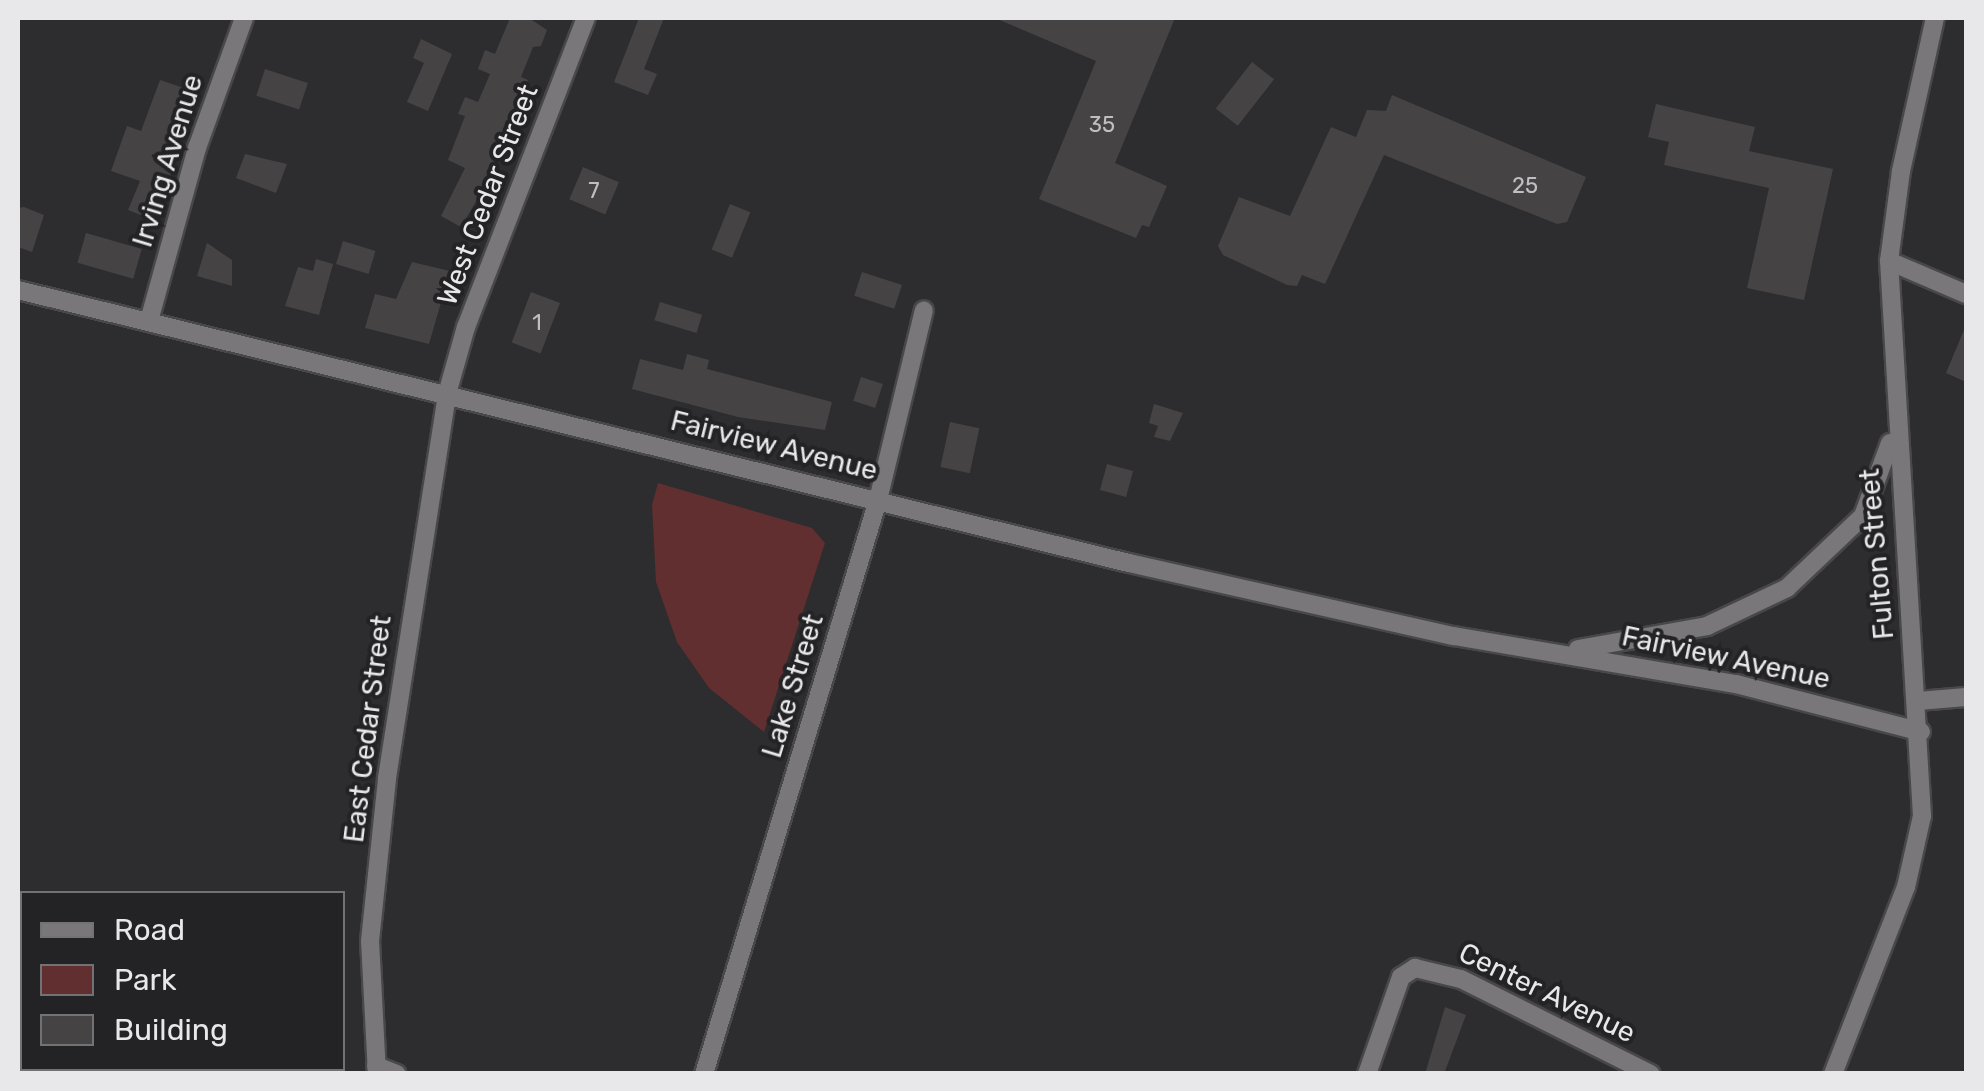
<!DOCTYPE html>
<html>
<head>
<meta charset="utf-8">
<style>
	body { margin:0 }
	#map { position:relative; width:1984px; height:1091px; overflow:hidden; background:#2d2c2e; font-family:Rubik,sans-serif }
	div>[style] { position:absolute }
	.green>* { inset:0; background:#612f2f }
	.building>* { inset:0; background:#464345; transform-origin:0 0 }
	.roads { filter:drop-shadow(2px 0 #484749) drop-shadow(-2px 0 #484749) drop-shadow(0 2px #484749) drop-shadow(0 -2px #484749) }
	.street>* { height:18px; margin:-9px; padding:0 9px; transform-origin:9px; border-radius:9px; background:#79777a }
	span { translate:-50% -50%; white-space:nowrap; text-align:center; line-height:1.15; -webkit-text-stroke:8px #232224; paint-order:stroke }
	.number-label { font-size:22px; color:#c0bec0 }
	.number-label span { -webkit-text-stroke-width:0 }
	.street-label { font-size:28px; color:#e8e7e9 }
	.frame { position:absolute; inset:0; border:20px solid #e8e7e9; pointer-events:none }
	.legend { position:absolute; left:20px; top:891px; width:325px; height:180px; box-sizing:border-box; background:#232224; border:2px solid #727173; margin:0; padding:12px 18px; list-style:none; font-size:30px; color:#e8e7e9 }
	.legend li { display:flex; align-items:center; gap:20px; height:50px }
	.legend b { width:50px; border:2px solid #727173 }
</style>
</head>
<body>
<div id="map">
	<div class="green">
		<i style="clip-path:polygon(658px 483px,812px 528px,825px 543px,764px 732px,709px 688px,677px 642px,656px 582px,652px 505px)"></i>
	</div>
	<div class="building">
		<i style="clip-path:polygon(510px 18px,529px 18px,547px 30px,541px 46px,533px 47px,521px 77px,528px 80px,511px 122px,506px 120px,491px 176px,461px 227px,441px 216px,465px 168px,448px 160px,465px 116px,458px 114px,465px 97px,478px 102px,490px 74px,478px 69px,485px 50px,495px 54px)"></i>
		<i style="clip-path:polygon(639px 18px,664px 18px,644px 69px,657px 74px,648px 95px,614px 82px)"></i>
		<i style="clip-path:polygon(995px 18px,1175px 18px,1115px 163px,1167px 186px,1149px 227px,1142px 225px,1136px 238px,1039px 199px,1096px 61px)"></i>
		<i style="clip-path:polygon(421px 39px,452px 54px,428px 111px,407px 102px,424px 63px,413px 58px)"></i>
		<i style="left:1252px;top:62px;width:28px;height:59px;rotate:38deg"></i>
		<i style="left:265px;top:69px;width:45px;height:28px;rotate:18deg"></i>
		<i style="clip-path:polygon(160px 80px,199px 93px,169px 180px,159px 178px,143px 216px,128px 210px,140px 181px,111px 171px,127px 126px,141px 131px)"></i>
		<i style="clip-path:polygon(1392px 95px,1586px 177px,1567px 222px,1557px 224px,1384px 155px,1325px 284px,1302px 275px,1297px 286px,1287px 285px,1223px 255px,1218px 246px,1239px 197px,1290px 216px,1331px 127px,1356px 137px,1367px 110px,1386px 111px)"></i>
		<i style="clip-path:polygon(1656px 104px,1755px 127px,1749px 151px,1833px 169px,1804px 300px,1747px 288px,1769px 188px,1664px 165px,1669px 142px,1648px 137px)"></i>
		<i style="clip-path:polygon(245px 154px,287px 164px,276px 193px,236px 178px)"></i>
		<i style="left:583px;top:167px;width:39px;height:35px;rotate:23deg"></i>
		<i style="left:730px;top:204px;width:22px;height:49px;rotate:22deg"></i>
		<i style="clip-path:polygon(24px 207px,44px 215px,32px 252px,18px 247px,18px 208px)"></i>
		<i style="left:86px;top:233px;width:58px;height:31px;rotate:16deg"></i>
		<i style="left:343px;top:241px;width:34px;height:24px;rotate:17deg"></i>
		<i style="clip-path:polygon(207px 243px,232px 260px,232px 286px,197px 276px)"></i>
		<i style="clip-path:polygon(316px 259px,333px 264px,319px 315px,285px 306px,298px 267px,313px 271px)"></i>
		<i style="clip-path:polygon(412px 262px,450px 271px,429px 344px,365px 328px,375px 294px,396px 299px)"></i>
		<i style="left:862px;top:272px;width:42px;height:25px;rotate:18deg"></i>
		<i style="left:531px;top:292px;width:31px;height:54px;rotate:21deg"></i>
		<i style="left:660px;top:302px;width:44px;height:19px;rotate:17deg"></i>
		<i style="clip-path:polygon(1966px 325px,1966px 382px,1946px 373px)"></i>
		<i style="clip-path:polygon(687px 354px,709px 360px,707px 369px,832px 402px,825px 430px,738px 417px,632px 389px,640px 359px,683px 370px)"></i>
		<i style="left:861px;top:377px;width:23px;height:25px;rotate:18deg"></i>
		<i style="clip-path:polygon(1154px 404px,1183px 413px,1170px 441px,1154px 437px,1158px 426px,1149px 423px)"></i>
		<i style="left:950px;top:422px;width:30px;height:46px;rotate:12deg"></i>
		<i style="left:1107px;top:464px;width:27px;height:27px;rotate:15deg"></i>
		<i style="clip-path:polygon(1445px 1007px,1466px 1015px,1444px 1074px,1425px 1074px)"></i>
	</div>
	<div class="roads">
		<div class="street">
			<i style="left:1889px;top:261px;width:84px;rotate:23.2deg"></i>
			<i style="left:18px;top:290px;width:1144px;rotate:13.81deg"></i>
			<i style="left:1129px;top:563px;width:333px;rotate:12.7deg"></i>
			<i style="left:1454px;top:636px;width:286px;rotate:9.7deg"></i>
			<i style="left:1736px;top:684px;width:191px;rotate:14.5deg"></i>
			<i style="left:149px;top:321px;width:180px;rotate:-74.5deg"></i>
			<i style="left:197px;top:148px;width:138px;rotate:-70.1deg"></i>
			<i style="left:1578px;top:649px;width:131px;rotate:-10.1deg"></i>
			<i style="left:1707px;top:626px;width:89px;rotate:-25.4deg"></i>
			<i style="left:1787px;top:588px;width:105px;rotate:-43.5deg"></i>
			<i style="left:1863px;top:516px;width:78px;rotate:-69.7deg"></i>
			<i style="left:1918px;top:701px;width:48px;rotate:-4.8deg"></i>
			<i style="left:376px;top:1066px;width:22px;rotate:21deg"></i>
			<i style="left:111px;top:1074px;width:7px;rotate:-63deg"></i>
			<i style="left:377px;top:1074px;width:133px;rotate:-93deg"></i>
			<i style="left:370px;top:941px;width:164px;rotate:-84deg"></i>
			<i style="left:387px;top:778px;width:389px;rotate:-81.1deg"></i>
			<i style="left:447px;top:394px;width:70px;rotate:-74.2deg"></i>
			<i style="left:466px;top:327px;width:331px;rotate:-68.8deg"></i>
			<i style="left:704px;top:1074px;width:600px;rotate:-73.14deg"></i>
			<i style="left:878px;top:500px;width:195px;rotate:-76.4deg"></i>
			<i style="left:1367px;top:1074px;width:103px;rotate:-70.7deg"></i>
			<i style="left:1401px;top:977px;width:17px;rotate:-33deg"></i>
			<i style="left:1415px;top:968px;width:47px;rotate:13.4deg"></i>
			<i style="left:1461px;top:979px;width:212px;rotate:26.6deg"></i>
			<i style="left:1833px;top:1074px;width:201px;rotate:-68.7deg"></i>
			<i style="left:1906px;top:887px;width:73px;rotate:-77.3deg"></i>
			<i style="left:1922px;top:816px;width:556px;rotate:-93.4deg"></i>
			<i style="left:1889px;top:261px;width:91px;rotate:-82.4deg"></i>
			<i style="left:1901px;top:171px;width:157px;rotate:-77.5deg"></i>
		</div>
	</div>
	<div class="number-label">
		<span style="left:1102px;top:125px">35</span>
		<span style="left:1525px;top:186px">25</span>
		<span style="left:594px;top:191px">7</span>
		<span style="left:537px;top:323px">1</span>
	</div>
	<div class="street-label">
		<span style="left:168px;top:161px;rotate:-73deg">Irving Avenue</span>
		<span style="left:488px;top:195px;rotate:-69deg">West Cedar Street</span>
		<span style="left:774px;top:446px;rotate:14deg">Fairview Avenue</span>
		<span style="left:1877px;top:554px;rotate:-95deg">Fulton Street</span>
		<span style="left:1726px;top:658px;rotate:12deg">Fairview Avenue</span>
		<span style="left:793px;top:686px;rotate:-73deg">Lake Street</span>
		<span style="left:368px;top:729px;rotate:-83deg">East Cedar Street</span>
		<span style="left:1547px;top:993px;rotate:26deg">Center Avenue</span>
	</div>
	<div class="frame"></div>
	<ul class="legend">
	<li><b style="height:12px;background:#79777a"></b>Road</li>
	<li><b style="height:28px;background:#612f2f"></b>Park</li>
	<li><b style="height:28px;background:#464345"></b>Building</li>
	</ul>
</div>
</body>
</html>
